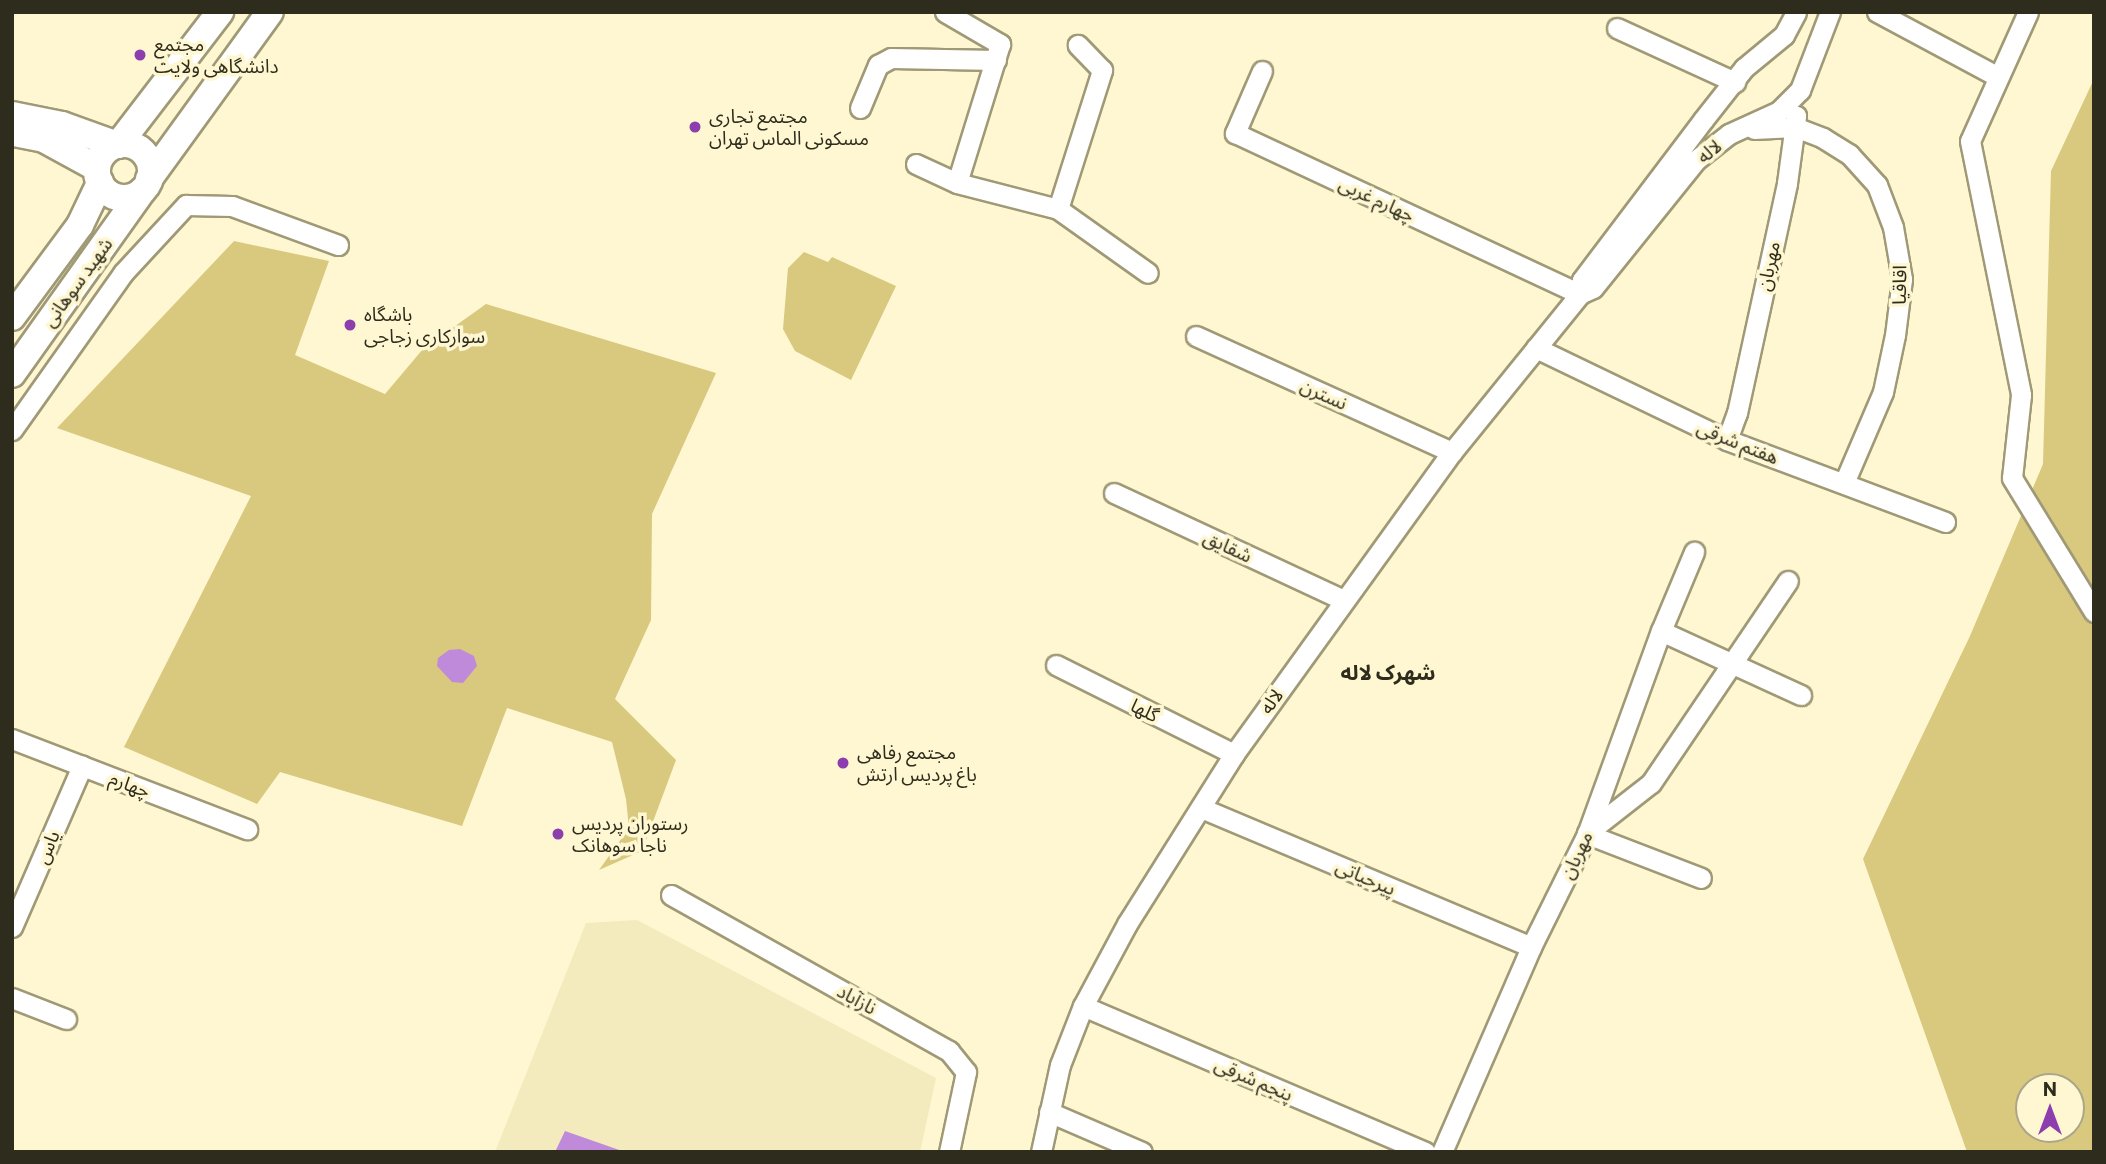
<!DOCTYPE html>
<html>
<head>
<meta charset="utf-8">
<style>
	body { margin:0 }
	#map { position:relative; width:2106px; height:1164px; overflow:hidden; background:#fef7d1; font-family:Commissioner,"Noto Sans Arabic",sans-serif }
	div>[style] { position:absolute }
	.built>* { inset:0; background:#f3ebbe }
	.green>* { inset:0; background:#d8c97f }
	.water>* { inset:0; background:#c08ada }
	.roads { filter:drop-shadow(2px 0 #a09976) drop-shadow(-2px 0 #a09976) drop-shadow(0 2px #a09976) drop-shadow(0 -2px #a09976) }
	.minor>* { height:19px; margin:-9.5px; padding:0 9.5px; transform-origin:9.5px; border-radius:9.5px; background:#fff }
	.secondary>* { height:26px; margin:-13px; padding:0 13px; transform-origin:13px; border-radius:13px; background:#fff }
	.secondary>.ring { margin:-13px; padding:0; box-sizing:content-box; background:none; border:26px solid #fff; border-radius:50% }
	.dots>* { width:19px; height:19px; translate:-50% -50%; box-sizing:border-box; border:4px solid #fef7d1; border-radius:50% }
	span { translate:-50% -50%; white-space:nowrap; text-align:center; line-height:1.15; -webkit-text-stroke:7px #fef7d1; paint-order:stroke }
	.poi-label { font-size:19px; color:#2e2c1d }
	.left { translate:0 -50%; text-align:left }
	.street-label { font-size:19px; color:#2e2c1d }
	.neighbourhood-label { font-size:21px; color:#2e2c1d; font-weight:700 }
	.frame { position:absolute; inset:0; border:14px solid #2e2c1d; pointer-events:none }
	.north { position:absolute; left:2015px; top:1073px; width:70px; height:70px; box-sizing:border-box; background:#fef7d1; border:2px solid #aba689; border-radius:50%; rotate:0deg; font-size:19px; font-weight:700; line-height:28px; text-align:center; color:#2e2c1d }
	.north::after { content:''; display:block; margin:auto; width:24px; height:32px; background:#8d3eae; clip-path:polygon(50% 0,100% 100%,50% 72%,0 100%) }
</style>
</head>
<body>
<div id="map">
	<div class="built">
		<i style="clip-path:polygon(637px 920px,936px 1078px,920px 1152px,495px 1152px,586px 923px)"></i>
	</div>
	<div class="green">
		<i style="clip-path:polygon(evenodd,2094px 79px,2094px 1152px,1967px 1152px,1863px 859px,1970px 636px,2043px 464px,2051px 171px,2094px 79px,2029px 1087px,2071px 1087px,2071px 1129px,2029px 1129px,2029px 1087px)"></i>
		<i style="clip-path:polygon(234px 241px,329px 261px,295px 355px,385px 394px,423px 349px,486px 304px,716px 373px,652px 514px,651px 620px,615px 699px,676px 760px,642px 851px,599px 870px,629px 828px,626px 799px,612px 742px,507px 708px,462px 826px,280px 772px,257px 804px,124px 747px,251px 496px,57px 428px)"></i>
		<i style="clip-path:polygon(804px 252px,828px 262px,832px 257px,896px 286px,851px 380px,795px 351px,783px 329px,788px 268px)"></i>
	</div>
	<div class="water">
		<i style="clip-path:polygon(460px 649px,474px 656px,477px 666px,463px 683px,452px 682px,437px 666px,438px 658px,449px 650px)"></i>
		<i style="clip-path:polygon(565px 1131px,625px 1152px,555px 1152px)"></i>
	</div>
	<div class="roads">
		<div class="minor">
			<i style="left:945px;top:12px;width:64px;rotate:30.2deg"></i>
			<i style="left:1000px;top:44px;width:145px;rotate:107.2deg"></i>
			<i style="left:1877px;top:12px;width:137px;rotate:28.2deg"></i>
			<i style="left:2028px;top:12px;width:141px;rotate:114.2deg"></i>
			<i style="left:1970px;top:141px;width:259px;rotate:78.6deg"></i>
			<i style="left:2021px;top:395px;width:83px;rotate:96.2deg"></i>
			<i style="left:2012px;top:478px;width:157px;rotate:58.5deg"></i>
			<i style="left:1617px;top:28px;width:130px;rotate:24.6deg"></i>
			<i style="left:1262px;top:71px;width:68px;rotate:113.5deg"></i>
			<i style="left:1235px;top:133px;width:381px;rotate:25deg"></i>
			<i style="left:860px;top:108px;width:47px;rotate:-67.3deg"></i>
			<i style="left:878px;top:65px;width:15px;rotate:-28deg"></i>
			<i style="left:891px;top:58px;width:105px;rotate:1.1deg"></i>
			<i style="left:1754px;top:129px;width:41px;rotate:-2.8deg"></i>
			<i style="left:1795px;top:127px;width:30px;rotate:21deg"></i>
			<i style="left:1823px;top:138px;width:31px;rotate:32deg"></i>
			<i style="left:1849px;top:154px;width:42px;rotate:47.9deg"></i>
			<i style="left:1877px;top:185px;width:45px;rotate:69.1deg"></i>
			<i style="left:1893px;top:227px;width:53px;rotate:80.2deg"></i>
			<i style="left:1902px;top:279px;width:56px;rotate:97.1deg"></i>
			<i style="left:1895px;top:335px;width:58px;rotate:101.9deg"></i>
			<i style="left:1883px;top:392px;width:99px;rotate:113.2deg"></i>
			<i style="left:916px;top:164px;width:45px;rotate:24.9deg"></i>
			<i style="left:957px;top:183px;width:104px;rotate:14.4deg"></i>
			<i style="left:1058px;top:209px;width:110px;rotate:35.4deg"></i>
			<i style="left:1058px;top:209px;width:146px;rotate:-72.4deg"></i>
			<i style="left:1102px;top:70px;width:35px;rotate:-134deg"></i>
			<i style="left:1580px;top:294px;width:14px;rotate:-82deg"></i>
			<i style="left:1582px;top:280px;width:201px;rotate:-52.9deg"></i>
			<i style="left:1703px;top:120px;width:66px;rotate:-51.7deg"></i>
			<i style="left:1744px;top:68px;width:52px;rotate:-39.5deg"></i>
			<i style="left:1784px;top:35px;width:26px;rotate:-62deg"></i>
			<i style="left:1196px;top:336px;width:281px;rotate:24.4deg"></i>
			<i style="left:1536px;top:348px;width:212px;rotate:25.7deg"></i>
			<i style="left:1727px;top:440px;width:233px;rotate:20.6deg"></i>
			<i style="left:12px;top:430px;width:192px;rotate:-54.7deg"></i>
			<i style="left:123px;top:273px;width:93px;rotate:-47.2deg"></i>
			<i style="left:186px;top:205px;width:46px;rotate:1.2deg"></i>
			<i style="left:232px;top:206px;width:113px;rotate:20.2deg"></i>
			<i style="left:1727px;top:440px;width:29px;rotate:-70deg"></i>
			<i style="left:1737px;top:413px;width:235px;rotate:-77.7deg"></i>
			<i style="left:1787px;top:183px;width:68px;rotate:-82.3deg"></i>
			<i style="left:1114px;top:493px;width:253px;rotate:25deg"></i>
			<i style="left:1661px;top:631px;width:154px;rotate:24.6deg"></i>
			<i style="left:1056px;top:665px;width:199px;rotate:26.6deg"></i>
			<i style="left:12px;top:739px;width:252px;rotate:21deg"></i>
			<i style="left:1201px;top:808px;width:358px;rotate:22.8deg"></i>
			<i style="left:1587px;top:833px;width:81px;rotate:-38deg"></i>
			<i style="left:1651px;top:783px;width:244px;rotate:-55.9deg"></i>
			<i style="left:1587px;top:834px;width:122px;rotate:21.1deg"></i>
			<i style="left:671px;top:895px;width:319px;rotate:29.3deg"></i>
			<i style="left:949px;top:1051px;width:27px;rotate:51deg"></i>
			<i style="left:966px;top:1072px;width:82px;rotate:102deg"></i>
			<i style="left:12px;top:927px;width:176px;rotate:-66.5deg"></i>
			<i style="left:12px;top:998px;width:58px;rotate:21.3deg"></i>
			<i style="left:1083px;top:1006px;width:372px;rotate:23.1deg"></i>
			<i style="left:1049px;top:1112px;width:101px;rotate:23.3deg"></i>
			<i style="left:1041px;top:1152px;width:89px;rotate:-77.7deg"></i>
			<i style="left:1060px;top:1065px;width:63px;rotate:-68.7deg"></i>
			<i style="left:1083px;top:1006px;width:93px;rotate:-61.8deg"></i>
			<i style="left:1127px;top:924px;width:201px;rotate:-57.8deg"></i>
			<i style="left:1234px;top:754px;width:372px;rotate:-54.2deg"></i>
			<i style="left:1452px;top:452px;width:203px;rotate:-51deg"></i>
			<i style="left:1580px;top:294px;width:14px;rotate:-25deg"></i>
			<i style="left:1593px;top:288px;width:164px;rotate:-51.2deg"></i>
			<i style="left:1696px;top:160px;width:42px;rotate:-38.2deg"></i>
			<i style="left:1729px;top:134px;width:55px;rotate:-24.7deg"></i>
			<i style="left:1779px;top:111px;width:30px;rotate:-45deg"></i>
			<i style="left:1800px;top:90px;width:84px;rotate:-69deg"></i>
			<i style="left:1442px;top:1152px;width:223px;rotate:-66.5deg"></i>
			<i style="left:1531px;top:947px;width:126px;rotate:-63.6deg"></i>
			<i style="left:1587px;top:834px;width:216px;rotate:-70deg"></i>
			<i style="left:1661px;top:631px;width:86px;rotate:-67.3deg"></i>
		</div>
		<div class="secondary">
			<i style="left:12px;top:115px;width:51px;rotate:11.3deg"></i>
			<i style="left:62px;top:125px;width:59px;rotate:19.7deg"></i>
			<i style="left:118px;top:145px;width:168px;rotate:-52.5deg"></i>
			<i style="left:14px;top:133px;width:31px;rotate:11deg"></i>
			<i style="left:44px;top:139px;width:60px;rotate:28.7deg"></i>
			<i class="ring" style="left:97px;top:144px;width:28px;height:28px"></i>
			<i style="left:149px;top:179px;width:206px;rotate:-54.1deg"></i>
			<i style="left:12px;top:317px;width:114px;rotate:-53.5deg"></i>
			<i style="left:80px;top:225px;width:47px;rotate:-64.5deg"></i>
			<i style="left:12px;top:374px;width:224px;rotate:-54.6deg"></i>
		</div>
	</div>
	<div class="dots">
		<i style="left:140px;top:55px;background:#8d3eae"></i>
		<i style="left:695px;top:127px;background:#8d3eae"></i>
		<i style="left:350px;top:325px;background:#8d3eae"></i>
		<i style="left:843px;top:763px;background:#8d3eae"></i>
		<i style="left:558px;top:834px;background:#8d3eae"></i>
	</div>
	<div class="poi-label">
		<span class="left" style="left:154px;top:55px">مجتمع<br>دانشگاهی ولایت</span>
		<span class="left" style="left:709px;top:127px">مجتمع تجاری<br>مسکونی الماس تهران</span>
		<span class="left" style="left:364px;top:325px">باشگاه<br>سواركاری زجاجی</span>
		<span class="left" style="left:857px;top:763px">مجتمع رفاهی<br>باغ پردیس ارتش</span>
		<span class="left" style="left:572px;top:834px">رستوران پردیس<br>ناجا سوهانک</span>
	</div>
	<div class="street-label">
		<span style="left:1709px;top:151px;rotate:-40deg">لاله</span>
		<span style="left:1377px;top:199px;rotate:25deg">چهارم غربی</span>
		<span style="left:1768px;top:266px;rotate:-78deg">مهربان</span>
		<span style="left:77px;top:282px;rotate:-54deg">شهید سوهانی</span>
		<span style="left:1899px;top:285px;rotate:-89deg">اقاقیا</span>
		<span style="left:1324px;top:394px;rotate:24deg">نسترن</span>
		<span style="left:1738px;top:442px;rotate:22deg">هفتم شرقی</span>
		<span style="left:1228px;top:546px;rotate:25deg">شقایق</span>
		<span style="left:1271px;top:701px;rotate:-55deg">لاله</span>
		<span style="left:1145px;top:710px;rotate:27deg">گلها</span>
		<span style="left:130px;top:784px;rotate:21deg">چهارم</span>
		<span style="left:47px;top:847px;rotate:-67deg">یاس</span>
		<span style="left:1576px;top:855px;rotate:-65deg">مهربان</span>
		<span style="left:1366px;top:877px;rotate:23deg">پیرحیاتی</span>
		<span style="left:857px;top:999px;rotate:29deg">نازآباد</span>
		<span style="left:1254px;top:1079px;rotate:23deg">پنجم شرقی</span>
	</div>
	<div class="neighbourhood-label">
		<span style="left:1388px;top:672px">شهرک لاله</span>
	</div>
	<div class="frame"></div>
	<div class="north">N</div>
</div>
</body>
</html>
